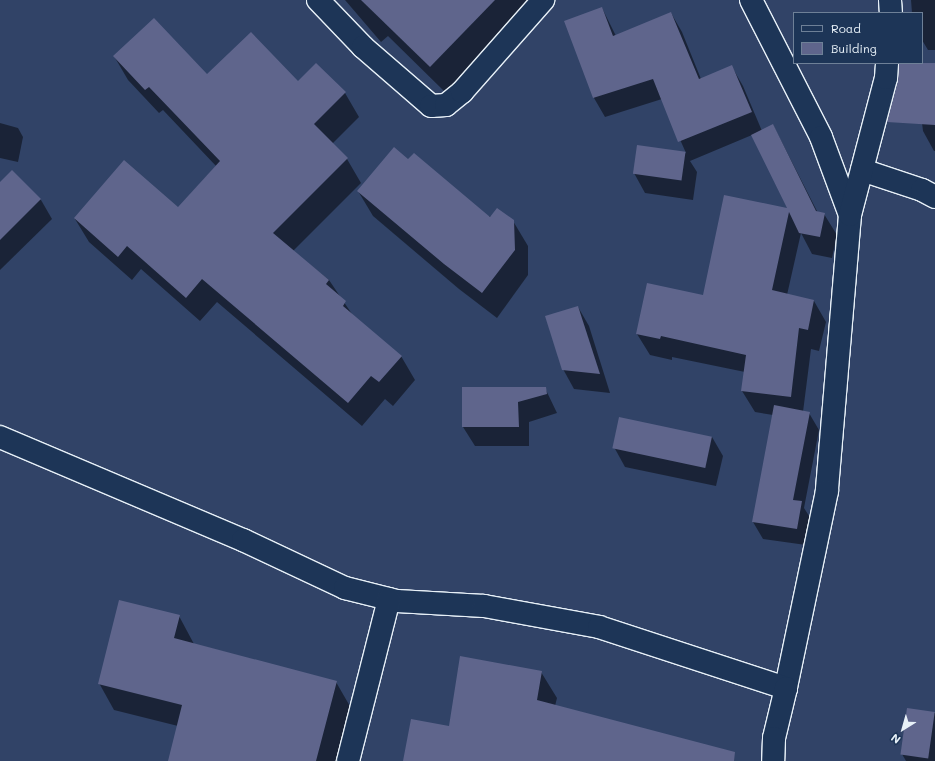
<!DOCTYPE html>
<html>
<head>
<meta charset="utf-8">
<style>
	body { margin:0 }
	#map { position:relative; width:935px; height:761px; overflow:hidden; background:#314367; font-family:Mali,sans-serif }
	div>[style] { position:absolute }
	.shadow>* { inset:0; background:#0007 }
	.building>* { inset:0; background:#5f658c; transform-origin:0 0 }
	.roads { filter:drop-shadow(1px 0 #e8f1f8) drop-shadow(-1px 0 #e8f1f8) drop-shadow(0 1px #e8f1f8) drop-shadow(0 -1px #e8f1f8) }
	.minor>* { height:22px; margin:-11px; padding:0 11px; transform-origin:11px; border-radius:11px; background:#1d3557 }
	span { translate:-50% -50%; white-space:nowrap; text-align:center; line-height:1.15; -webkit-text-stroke:3.5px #1d3557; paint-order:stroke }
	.legend { position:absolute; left:793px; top:12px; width:130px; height:52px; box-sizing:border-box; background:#1d3557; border:1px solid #6e8097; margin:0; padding:5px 7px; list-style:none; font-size:12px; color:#e8f1f8 }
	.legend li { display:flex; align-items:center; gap:8px; height:20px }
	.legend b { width:20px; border:1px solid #6e8097 }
	.north { position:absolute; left:883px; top:709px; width:40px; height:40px; -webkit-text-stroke:3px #1d3557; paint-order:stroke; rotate:217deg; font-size:11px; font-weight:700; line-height:16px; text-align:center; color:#e8f1f8 }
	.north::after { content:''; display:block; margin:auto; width:14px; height:18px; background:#e8f1f8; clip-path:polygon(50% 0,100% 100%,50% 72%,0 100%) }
</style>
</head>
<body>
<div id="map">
	<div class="shadow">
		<i style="clip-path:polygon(345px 0,535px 0,445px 92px,388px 36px,381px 42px)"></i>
		<i style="clip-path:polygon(911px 0,935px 0,935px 50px,928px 50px,922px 40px,922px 13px,912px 13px)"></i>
		<i style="clip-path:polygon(602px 8px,616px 36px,671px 13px,682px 32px,701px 79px,732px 67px,743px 86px,762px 131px,773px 125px,818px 213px,824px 214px,837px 235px,832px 258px,812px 254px,801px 233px,787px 295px,814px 301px,826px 322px,819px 351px,811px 349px,803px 412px,809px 413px,819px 430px,804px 508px,811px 519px,806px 545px,763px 539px,753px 522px,773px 415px,755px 412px,742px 391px,745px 372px,672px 357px,672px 360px,650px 355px,637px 334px,703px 296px,789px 210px,752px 135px,690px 161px,697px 172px,693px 200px,645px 193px,634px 173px,686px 153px,662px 99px,605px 117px,594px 98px,566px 21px)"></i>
		<i style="clip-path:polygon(114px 56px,207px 76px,298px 82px,345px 93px,359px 117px,332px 144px,347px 159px,361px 183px,293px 251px,329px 280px,354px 317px,401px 356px,415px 380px,393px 406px,385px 399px,362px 426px,217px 302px,200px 321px,141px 269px,132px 280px,89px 242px,75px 219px,178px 208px,216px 166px,163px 110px,159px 113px,128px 80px)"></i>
		<i style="clip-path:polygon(935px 73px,935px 151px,934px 151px,923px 131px,916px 75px)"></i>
		<i style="clip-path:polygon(0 123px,18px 128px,23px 137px,18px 162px,0 158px)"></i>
		<i style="clip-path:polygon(12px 171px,41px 200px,52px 219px,0 270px,0 183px)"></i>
		<i style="clip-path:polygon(358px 191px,513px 221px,528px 246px,528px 275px,497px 318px,459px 289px,373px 216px)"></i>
		<i style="clip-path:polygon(578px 307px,589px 326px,610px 393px,574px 389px,563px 369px)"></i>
		<i style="clip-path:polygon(545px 388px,557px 413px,529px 422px,529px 446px,475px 446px,463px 427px)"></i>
		<i style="clip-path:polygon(712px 437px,723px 456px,716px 486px,625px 467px,614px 447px)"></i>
		<i style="clip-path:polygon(179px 616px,194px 644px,336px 682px,351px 708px,338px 761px,169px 761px,178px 726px,114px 710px,99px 683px)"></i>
		<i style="clip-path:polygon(541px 672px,557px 698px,555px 706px,719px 761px,404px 761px,449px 727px)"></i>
		<i style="clip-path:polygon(908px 709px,935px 713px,935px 761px,906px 761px,902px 754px)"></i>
	</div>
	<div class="building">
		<i style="clip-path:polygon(361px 0,495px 0,430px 67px)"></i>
		<i style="clip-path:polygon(602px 7px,613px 36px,671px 12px,699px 79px,732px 65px,752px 112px,678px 142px,653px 79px,593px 98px,564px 21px)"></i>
		<i style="clip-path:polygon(154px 18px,207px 74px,251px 32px,298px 81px,316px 63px,346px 92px,314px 124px,348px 158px,273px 233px,329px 280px,326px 284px,346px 301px,343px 306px,402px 356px,379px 382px,371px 376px,348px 403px,202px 279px,186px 298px,127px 246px,118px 257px,74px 218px,124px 160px,178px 207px,220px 161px,149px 87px,145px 90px,113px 56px)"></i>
		<i style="clip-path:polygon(899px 63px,935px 63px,935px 125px,887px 122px,898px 81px)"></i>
		<i style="clip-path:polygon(773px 124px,816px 211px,825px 213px,820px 237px,799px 233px,789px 212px,772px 290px,814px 300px,808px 330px,799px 328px,791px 397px,741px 391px,746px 355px,661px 336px,660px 339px,636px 334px,647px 283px,703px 295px,724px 195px,787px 208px,751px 135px)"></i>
		<i style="left:637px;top:145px;width:49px;height:29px;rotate:8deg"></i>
		<i style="clip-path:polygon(394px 147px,408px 159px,414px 153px,490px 217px,497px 208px,514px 220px,515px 250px,482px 293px,444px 264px,357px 191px)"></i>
		<i style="clip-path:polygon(12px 170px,41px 199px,0 240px,0 182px)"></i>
		<i style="clip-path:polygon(578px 306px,600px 374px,562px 370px,545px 316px)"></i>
		<i style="clip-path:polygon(462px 387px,546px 387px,547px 394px,518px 402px,519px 427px,462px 427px)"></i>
		<i style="clip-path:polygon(774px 405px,810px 412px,793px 500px,802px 501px,797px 529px,752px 522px)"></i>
		<i style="left:619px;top:417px;width:95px;height:32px;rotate:12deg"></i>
		<i style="clip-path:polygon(119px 600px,180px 615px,174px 638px,337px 681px,316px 761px,168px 761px,182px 705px,98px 684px)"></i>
		<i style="clip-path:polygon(460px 656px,542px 671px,537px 700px,735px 752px,734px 761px,403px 761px,411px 719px,449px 726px)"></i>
		<i style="left:907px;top:708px;width:28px;height:47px;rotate:8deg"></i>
	</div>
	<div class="roads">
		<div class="minor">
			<i style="left:318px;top:0;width:65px;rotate:46.2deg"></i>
			<i style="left:363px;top:47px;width:90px;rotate:40.9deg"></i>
			<i style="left:431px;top:106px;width:15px;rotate:-4deg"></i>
			<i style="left:446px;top:105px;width:21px;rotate:-39deg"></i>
			<i style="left:462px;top:92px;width:123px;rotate:-48.6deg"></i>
			<i style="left:751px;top:0;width:154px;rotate:62.9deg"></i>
			<i style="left:821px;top:137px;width:83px;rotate:69.6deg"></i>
			<i style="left:850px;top:215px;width:277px;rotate:94.8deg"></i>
			<i style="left:827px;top:491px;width:201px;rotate:101.8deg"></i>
			<i style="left:890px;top:0;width:13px;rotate:86deg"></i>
			<i style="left:862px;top:170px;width:63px;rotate:18.4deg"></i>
			<i style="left:922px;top:190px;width:15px;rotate:28deg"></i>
			<i style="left:850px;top:215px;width:142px;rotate:-75.3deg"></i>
			<i style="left:886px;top:78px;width:15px;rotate:-86deg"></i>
			<i style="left:0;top:437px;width:264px;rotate:23deg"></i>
			<i style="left:243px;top:540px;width:113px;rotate:25.2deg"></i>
			<i style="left:345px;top:588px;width:54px;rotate:14deg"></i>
			<i style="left:397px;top:601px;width:87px;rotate:3.3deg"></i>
			<i style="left:484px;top:606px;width:117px;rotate:10.3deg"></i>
			<i style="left:599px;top:627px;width:197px;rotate:18.1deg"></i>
			<i style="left:786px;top:688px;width:51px;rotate:103.5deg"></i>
			<i style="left:774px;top:738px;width:23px;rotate:92deg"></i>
			<i style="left:348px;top:761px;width:167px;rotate:-75.8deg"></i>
		</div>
	</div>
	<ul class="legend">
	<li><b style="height:5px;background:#1d3557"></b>Road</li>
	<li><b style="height:11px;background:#5f658c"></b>Building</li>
	</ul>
	<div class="north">N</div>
</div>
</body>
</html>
